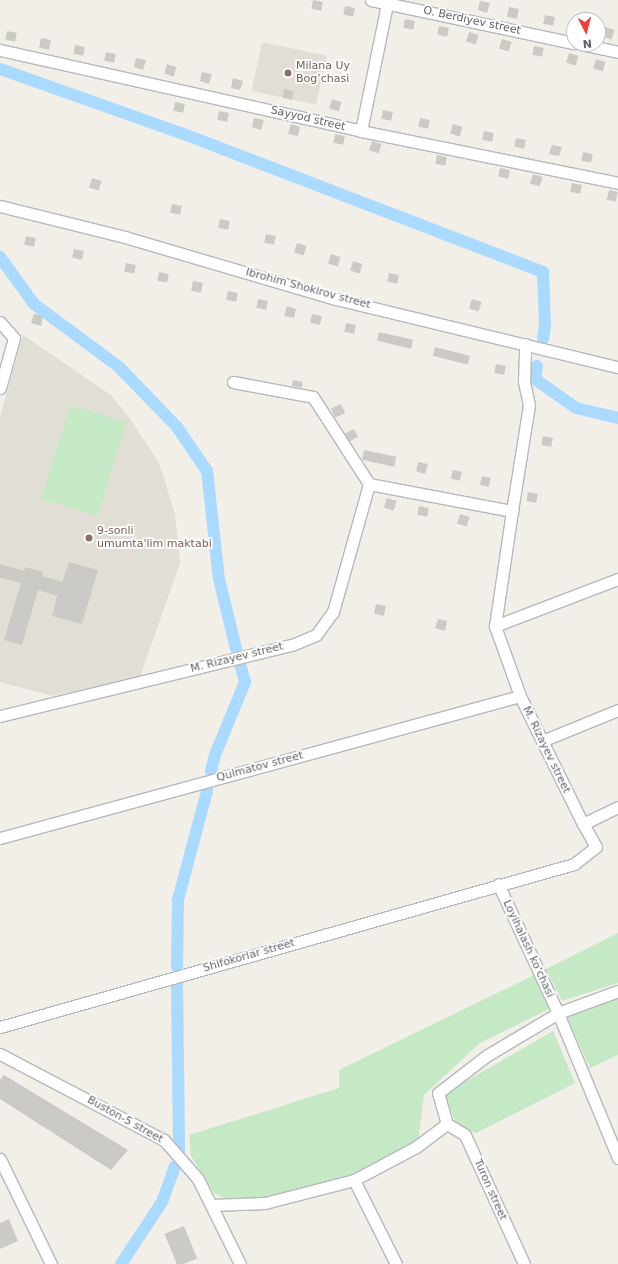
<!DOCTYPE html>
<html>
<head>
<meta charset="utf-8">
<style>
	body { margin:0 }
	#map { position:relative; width:618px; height:1264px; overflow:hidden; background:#f1efe8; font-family:"DejaVu Sans",sans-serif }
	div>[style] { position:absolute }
	.education>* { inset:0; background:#e1ded6; transform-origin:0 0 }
	.green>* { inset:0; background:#c5e8c5; transform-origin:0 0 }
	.canal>* { height:12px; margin:-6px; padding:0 6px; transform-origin:6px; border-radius:6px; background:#aadaff }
	.building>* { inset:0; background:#cccac5; transform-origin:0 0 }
	.roads { filter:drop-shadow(1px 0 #b5b8bc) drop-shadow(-1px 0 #b5b8bc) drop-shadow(0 1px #b5b8bc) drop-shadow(0 -1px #b5b8bc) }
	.street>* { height:11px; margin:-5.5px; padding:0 5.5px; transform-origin:5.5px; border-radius:5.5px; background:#fff }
	.dots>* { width:11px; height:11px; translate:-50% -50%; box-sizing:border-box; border:2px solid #fff; border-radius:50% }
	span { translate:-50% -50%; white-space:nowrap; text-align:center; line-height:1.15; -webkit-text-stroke:3.5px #fff; paint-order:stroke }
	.street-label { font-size:11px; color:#5f6368 }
	.education-label { font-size:11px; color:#785e54 }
	.left { translate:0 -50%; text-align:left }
	.north { position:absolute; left:566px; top:12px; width:40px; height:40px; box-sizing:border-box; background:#fff; border:1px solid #bfc1c3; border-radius:50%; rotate:174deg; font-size:11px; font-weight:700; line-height:16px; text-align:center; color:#5f6368 }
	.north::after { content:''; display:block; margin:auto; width:14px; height:18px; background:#ea4335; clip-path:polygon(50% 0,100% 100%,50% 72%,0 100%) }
</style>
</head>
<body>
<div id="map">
	<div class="education">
		<i style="left:262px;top:42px;width:66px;height:50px;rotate:12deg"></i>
		<i style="clip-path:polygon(23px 335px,111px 395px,131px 420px,159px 463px,175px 514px,180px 563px,140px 677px,53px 696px,0 682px,0 417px)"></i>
	</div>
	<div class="green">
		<i style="left:70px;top:405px;width:59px;height:98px;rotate:17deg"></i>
		<i style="clip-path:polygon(618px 933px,618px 983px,562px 1001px,546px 969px)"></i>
		<i style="clip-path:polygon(534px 975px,549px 1009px,480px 1043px,424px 1095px,418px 1141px,352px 1174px,262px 1199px,230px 1200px,215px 1194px,191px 1156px,189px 1135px,339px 1088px,339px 1070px)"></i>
		<i style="clip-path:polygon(618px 997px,618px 1055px,590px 1068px,567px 1017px)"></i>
		<i style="clip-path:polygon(553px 1031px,575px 1083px,476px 1133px,457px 1125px,444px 1094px)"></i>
	</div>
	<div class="canal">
		<i style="left:0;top:69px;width:192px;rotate:19.5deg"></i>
		<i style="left:181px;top:133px;width:388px;rotate:21deg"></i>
		<i style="left:543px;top:272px;width:53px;rotate:87.8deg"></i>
		<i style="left:545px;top:325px;width:14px;rotate:98deg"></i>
		<i style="left:0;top:257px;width:58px;rotate:54.1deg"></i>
		<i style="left:34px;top:304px;width:106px;rotate:36.5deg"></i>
		<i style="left:119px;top:367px;width:83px;rotate:46deg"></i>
		<i style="left:177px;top:427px;width:53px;rotate:55.7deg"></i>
		<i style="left:207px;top:471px;width:109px;rotate:83.7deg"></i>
		<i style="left:219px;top:579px;width:72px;rotate:76.3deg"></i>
		<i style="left:537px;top:366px;width:13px;rotate:99deg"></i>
		<i style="left:535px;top:379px;width:50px;rotate:35.3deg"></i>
		<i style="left:576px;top:408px;width:43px;rotate:13.4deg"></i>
		<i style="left:211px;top:771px;width:16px;rotate:-76deg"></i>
		<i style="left:215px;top:755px;width:79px;rotate:-67.7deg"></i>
		<i style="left:245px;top:682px;width:16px;rotate:-105deg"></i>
		<i style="left:177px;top:967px;width:67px;rotate:-89.1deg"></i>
		<i style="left:178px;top:900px;width:113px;rotate:-75.1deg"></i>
		<i style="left:177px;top:981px;width:174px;rotate:89.3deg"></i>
		<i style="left:121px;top:1264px;width:74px;rotate:-56.5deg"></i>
		<i style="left:162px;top:1202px;width:38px;rotate:-70deg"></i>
	</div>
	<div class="building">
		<i style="left:313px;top:0;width:10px;height:9px;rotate:11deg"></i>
		<i style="clip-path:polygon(480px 1px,490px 3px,487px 13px,478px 10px)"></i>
		<i style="left:345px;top:6px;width:10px;height:9px;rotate:11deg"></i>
		<i style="left:509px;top:7px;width:10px;height:10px;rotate:11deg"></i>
		<i style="left:545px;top:15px;width:10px;height:9px;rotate:11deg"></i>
		<i style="left:405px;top:19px;width:10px;height:9px;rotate:11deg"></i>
		<i style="left:439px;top:26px;width:10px;height:9px;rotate:11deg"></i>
		<i style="left:605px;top:27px;width:10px;height:10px;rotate:17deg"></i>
		<i style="left:7px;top:31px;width:10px;height:9px;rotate:11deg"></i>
		<i style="left:469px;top:32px;width:10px;height:10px;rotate:17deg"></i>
		<i style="left:41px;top:38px;width:10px;height:10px;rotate:11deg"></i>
		<i style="left:502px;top:39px;width:10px;height:10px;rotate:17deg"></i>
		<i style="left:75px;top:45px;width:10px;height:9px;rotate:11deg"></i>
		<i style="left:534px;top:46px;width:10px;height:9px;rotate:11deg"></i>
		<i style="left:106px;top:52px;width:10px;height:9px;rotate:11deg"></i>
		<i style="left:569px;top:53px;width:10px;height:10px;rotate:17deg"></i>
		<i style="clip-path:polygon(136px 58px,146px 60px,143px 70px,134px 67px)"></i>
		<i style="left:596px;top:59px;width:10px;height:10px;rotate:17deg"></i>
		<i style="left:167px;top:64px;width:10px;height:10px;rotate:17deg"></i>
		<i style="clip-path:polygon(202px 72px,212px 74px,209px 84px,200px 81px)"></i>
		<i style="clip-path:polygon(233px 78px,243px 81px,240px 90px,231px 88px)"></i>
		<i style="left:284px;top:89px;width:10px;height:9px;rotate:11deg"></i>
		<i style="left:332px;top:99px;width:10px;height:10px;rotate:17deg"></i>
		<i style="left:175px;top:102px;width:10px;height:9px;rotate:11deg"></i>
		<i style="left:383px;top:110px;width:10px;height:9px;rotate:11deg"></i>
		<i style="left:219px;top:111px;width:10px;height:9px;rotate:11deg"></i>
		<i style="clip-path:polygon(254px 118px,264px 120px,261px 130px,252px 127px)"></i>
		<i style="left:420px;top:118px;width:10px;height:9px;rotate:11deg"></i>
		<i style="clip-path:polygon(291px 124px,300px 127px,298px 136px,288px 134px)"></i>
		<i style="left:453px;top:124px;width:10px;height:10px;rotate:17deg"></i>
		<i style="left:484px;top:131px;width:10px;height:9px;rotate:11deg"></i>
		<i style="left:335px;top:134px;width:10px;height:9px;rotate:11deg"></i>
		<i style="left:516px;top:138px;width:10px;height:9px;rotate:11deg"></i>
		<i style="left:372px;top:141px;width:10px;height:10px;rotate:17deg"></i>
		<i style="clip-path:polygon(552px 145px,562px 147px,559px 156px,549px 154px)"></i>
		<i style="left:583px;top:152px;width:10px;height:9px;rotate:11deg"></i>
		<i style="left:437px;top:155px;width:10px;height:9px;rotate:11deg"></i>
		<i style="left:500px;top:168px;width:10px;height:9px;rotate:11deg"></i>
		<i style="left:533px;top:174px;width:10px;height:10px;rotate:17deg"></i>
		<i style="left:92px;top:178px;width:10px;height:10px;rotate:17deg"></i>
		<i style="left:572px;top:183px;width:10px;height:9px;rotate:11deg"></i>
		<i style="left:609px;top:190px;width:9px;height:10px;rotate:13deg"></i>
		<i style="left:172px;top:204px;width:10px;height:9px;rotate:11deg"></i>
		<i style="left:220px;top:219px;width:10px;height:9px;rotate:11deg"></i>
		<i style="left:266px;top:234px;width:10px;height:9px;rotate:11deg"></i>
		<i style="left:26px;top:236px;width:10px;height:9px;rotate:11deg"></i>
		<i style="left:297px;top:243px;width:10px;height:10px;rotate:17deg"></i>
		<i style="left:74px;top:249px;width:10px;height:9px;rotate:11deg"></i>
		<i style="left:331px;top:254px;width:10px;height:10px;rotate:17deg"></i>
		<i style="left:353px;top:261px;width:10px;height:10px;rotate:17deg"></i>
		<i style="left:126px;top:263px;width:10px;height:9px;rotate:11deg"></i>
		<i style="left:159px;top:272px;width:10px;height:9px;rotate:11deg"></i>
		<i style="left:389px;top:273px;width:10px;height:9px;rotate:11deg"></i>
		<i style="left:193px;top:281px;width:10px;height:10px;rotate:11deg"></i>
		<i style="left:228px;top:291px;width:10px;height:9px;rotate:11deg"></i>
		<i style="left:258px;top:299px;width:10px;height:9px;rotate:11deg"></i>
		<i style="left:472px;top:299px;width:10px;height:10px;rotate:17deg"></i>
		<i style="clip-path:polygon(287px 306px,296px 309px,294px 318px,284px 316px)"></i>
		<i style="clip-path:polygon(34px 314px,43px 316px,41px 326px,31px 323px)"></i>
		<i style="left:312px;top:314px;width:10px;height:9px;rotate:11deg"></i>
		<i style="left:346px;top:323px;width:10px;height:9px;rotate:11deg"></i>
		<i style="left:379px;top:332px;width:35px;height:9px;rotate:13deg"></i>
		<i style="left:435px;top:347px;width:36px;height:9px;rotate:14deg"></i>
		<i style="left:496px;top:364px;width:10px;height:9px;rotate:11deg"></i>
		<i style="left:293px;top:380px;width:10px;height:6px;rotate:11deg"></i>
		<i style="left:341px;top:404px;width:10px;height:11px;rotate:66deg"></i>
		<i style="left:354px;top:429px;width:9px;height:10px;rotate:63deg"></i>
		<i style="left:543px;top:436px;width:10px;height:9px;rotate:11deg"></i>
		<i style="left:364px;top:450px;width:33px;height:10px;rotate:12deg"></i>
		<i style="clip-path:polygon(418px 462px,428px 464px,425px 474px,416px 471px)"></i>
		<i style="left:453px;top:470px;width:9px;height:9px;rotate:13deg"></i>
		<i style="left:482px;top:476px;width:9px;height:9px;rotate:13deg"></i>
		<i style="left:528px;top:492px;width:10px;height:9px;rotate:11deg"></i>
		<i style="left:387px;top:498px;width:10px;height:10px;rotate:17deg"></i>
		<i style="left:419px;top:506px;width:10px;height:9px;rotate:11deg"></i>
		<i style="left:460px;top:514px;width:10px;height:10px;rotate:17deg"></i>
		<i style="clip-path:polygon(69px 562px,98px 570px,82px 624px,52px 616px,57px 596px,38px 590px,22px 645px,4px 640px,21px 583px,0 578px,0 564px,24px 571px,25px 567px,43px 572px,42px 576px,62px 582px)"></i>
		<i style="left:376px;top:604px;width:10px;height:10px;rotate:11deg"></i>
		<i style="clip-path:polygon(438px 619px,447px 621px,445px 631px,435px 628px)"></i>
		<i style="clip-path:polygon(4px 1075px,128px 1150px,111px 1170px,0 1099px,0 1080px)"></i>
		<i style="clip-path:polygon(9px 1219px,18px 1241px,0 1249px,0 1223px)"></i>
		<i style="left:184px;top:1226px;width:35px;height:21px;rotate:68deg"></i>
	</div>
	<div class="roads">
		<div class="street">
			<i style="left:371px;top:0;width:208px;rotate:12deg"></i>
			<i style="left:581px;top:44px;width:38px;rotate:12deg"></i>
			<i style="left:0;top:50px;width:370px;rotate:12.6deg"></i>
			<i style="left:361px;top:131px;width:262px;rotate:11.4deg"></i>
			<i style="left:361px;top:131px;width:134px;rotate:-78.4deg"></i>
			<i style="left:0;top:206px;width:129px;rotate:13.9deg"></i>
			<i style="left:125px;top:237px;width:220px;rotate:16.4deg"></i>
			<i style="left:336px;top:299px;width:290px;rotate:13.6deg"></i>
			<i style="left:0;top:322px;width:21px;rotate:49deg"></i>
			<i style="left:14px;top:338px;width:52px;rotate:105.6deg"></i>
			<i style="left:233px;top:382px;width:81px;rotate:10.6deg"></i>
			<i style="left:313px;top:397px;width:103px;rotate:57.2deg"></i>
			<i style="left:512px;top:511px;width:107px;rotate:-80.9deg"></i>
			<i style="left:529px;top:405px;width:25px;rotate:-102deg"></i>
			<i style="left:524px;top:381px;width:37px;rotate:-88deg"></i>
			<i style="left:495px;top:626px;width:132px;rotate:-20.9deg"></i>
			<i style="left:0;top:716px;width:301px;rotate:-13.7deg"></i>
			<i style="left:292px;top:645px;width:26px;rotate:-23deg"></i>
			<i style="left:316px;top:635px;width:29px;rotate:-54deg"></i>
			<i style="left:333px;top:612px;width:133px;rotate:-74.3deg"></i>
			<i style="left:369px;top:484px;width:146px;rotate:10.7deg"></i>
			<i style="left:512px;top:511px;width:116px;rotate:98.4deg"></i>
			<i style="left:495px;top:626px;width:74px;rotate:70.3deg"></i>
			<i style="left:520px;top:696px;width:143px;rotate:63.8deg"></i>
			<i style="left:542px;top:741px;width:82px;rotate:-22.2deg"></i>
			<i style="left:0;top:838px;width:539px;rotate:-15.27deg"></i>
			<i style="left:618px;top:991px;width:64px;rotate:159.9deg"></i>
			<i style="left:558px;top:1013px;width:157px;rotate:67.5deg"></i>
			<i style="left:0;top:1027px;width:597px;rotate:-15.85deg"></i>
			<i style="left:574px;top:864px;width:28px;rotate:-38deg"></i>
			<i style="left:596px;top:847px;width:26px;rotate:-119deg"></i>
			<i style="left:583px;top:824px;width:39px;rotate:-26deg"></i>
			<i style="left:0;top:1054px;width:185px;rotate:27.7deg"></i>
			<i style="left:164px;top:1140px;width:52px;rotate:48.9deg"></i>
			<i style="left:198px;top:1179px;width:95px;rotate:63.7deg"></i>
			<i style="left:447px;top:1124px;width:21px;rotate:31deg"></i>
			<i style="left:465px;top:1135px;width:142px;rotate:65.4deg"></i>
			<i style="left:0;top:1159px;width:117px;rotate:64.1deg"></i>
			<i style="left:354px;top:1180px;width:94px;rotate:63.4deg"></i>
			<i style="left:212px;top:1205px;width:53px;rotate:-2.2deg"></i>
			<i style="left:265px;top:1203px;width:92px;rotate:-14.5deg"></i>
			<i style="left:354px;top:1180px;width:70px;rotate:-28deg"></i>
			<i style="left:416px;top:1147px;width:39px;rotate:-37deg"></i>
			<i style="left:447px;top:1124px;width:32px;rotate:-106deg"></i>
			<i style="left:438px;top:1093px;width:61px;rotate:-37.6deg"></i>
			<i style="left:486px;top:1056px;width:84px;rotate:-30.8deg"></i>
			<i style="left:558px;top:1013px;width:142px;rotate:-114.9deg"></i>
		</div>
	</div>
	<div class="dots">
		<i style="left:288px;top:73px;background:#8d6e63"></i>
		<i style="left:89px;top:538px;background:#8d6e63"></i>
	</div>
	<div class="street-label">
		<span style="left:472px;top:21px;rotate:12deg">O. Berdiyev street</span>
		<span style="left:308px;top:119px;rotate:13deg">Sayyod street</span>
		<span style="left:308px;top:289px;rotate:15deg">Ibrohim Shokirov street</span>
		<span style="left:237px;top:658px;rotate:-14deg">M. Rizayev street</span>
		<span style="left:546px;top:750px;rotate:64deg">M. Rizayev street</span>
		<span style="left:260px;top:767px;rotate:-15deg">Qulmatov street</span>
		<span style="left:528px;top:949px;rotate:65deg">Loyihalash ko'chasi</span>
		<span style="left:249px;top:956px;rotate:-16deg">Shifokorlar street</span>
		<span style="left:125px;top:1120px;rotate:29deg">Buston-5 street</span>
		<span style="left:490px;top:1190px;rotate:66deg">Turon street</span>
	</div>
	<div class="education-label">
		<span class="left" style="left:296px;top:73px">Milana Uy<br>Bog’chasi</span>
		<span class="left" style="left:97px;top:538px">9-sonli<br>umumta'lim maktabi</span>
	</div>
	<div class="north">N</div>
</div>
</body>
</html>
